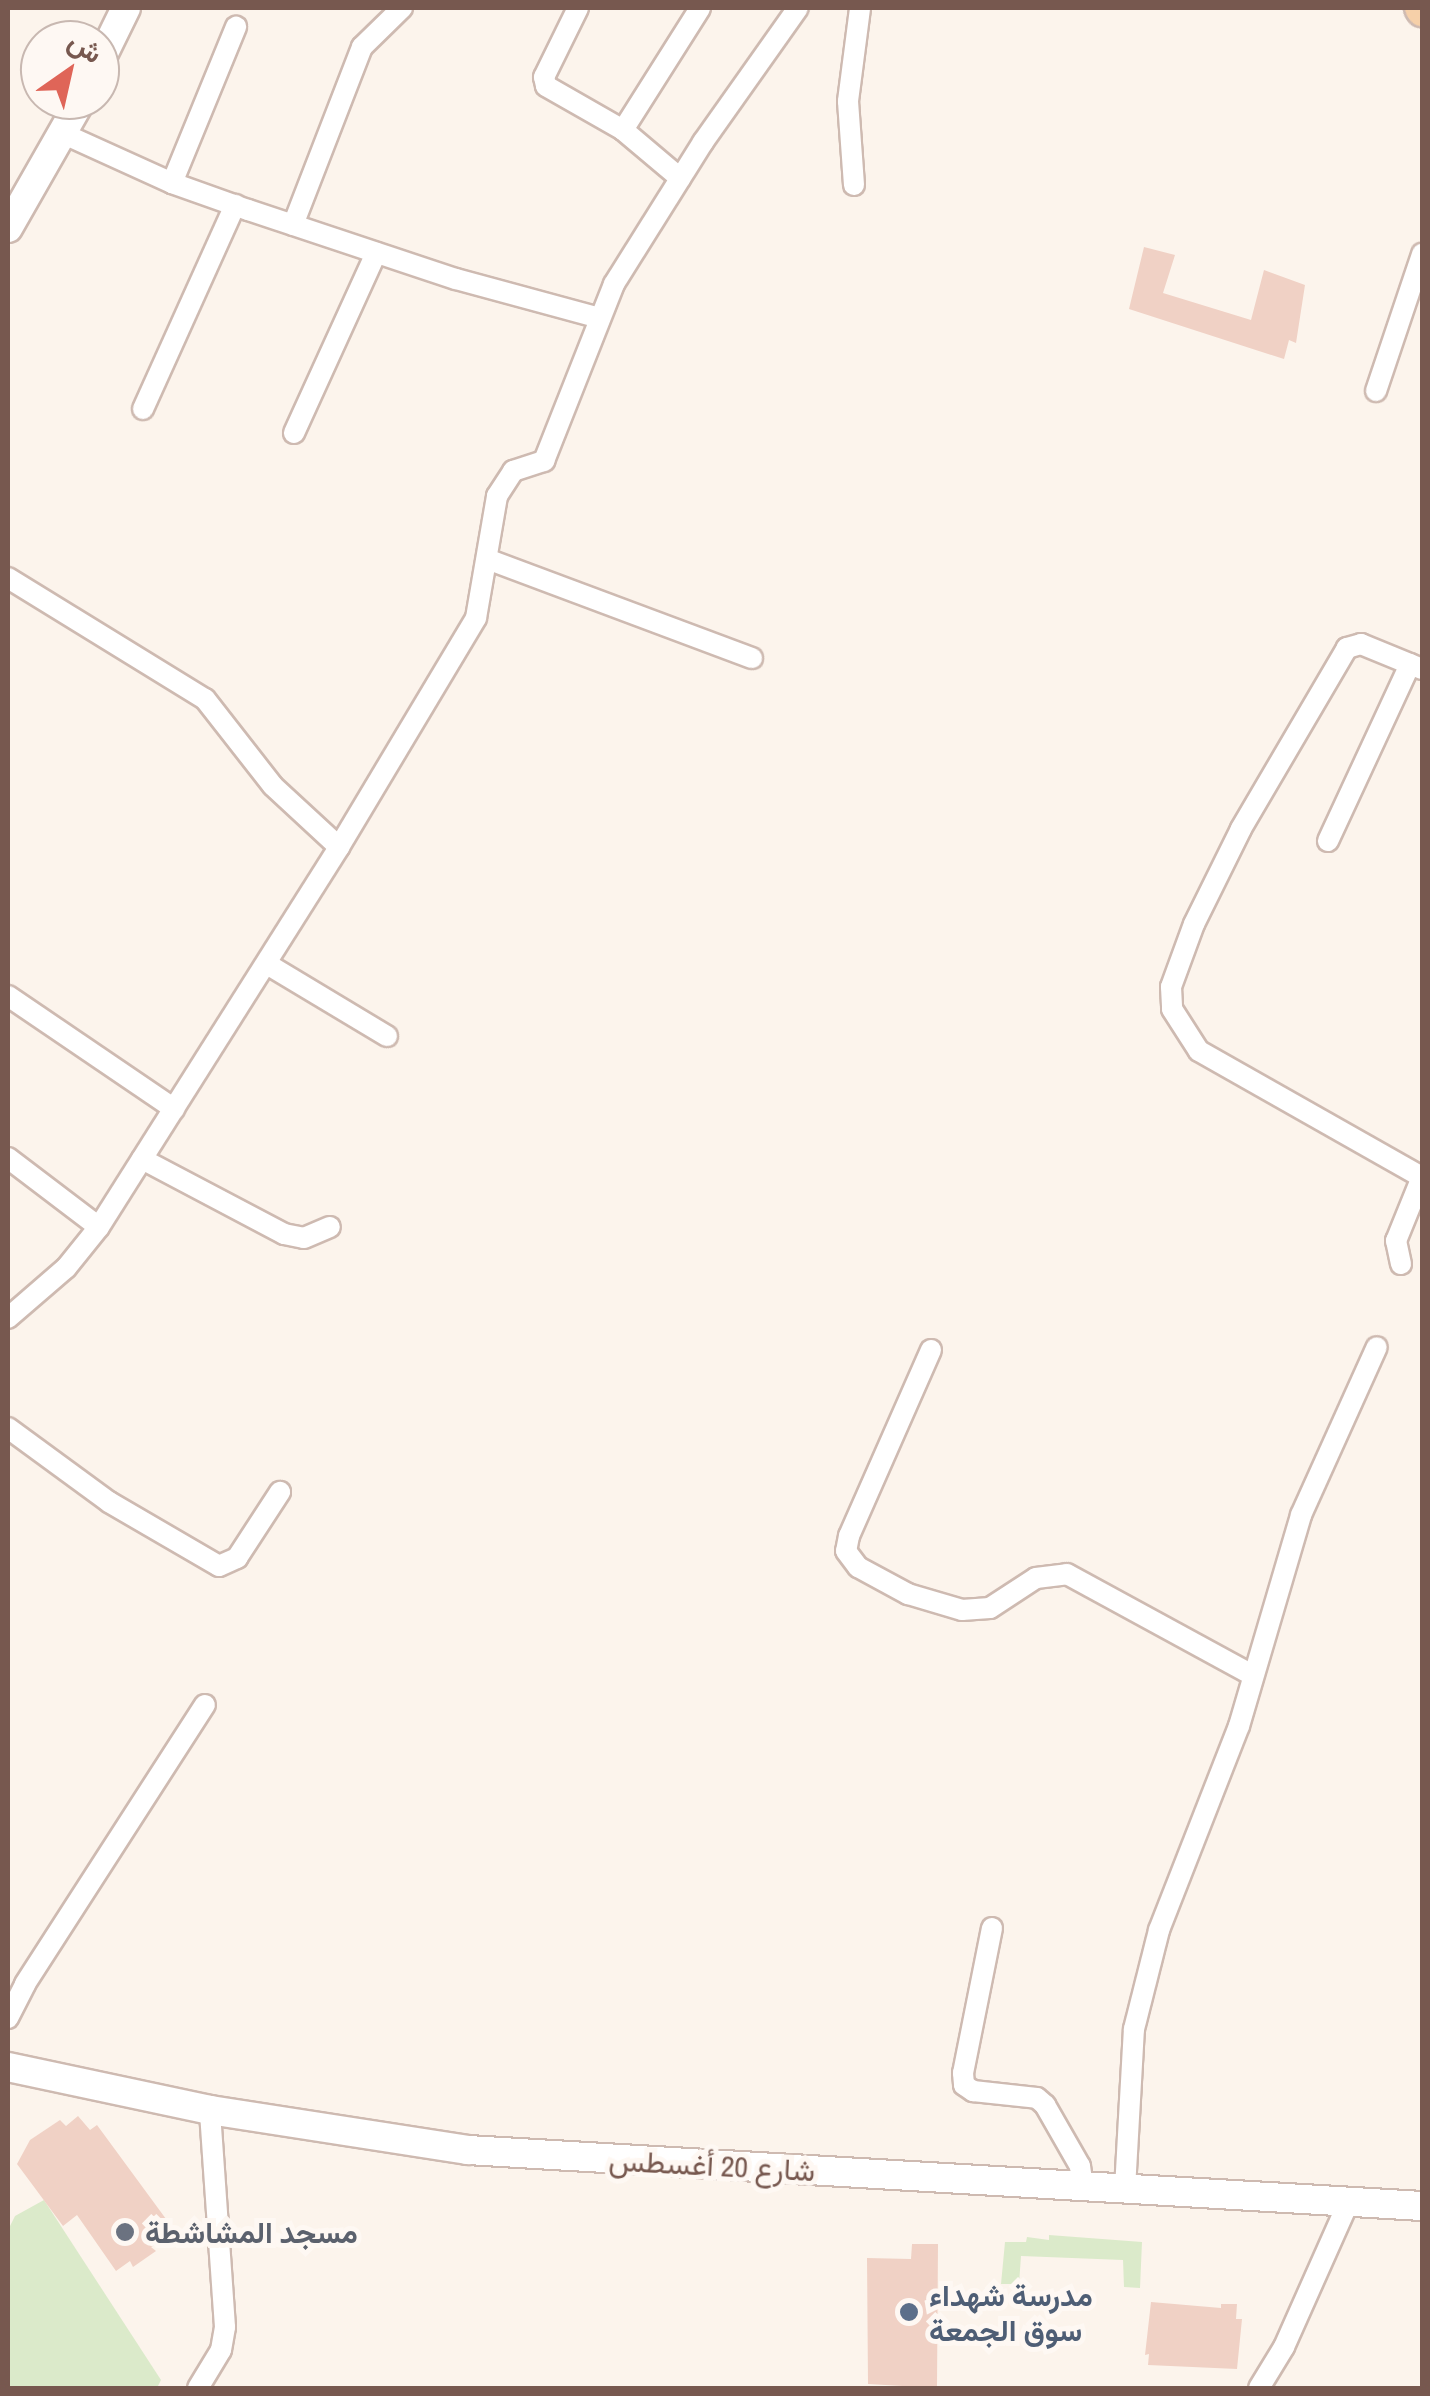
<!DOCTYPE html>
<html>
<head>
<meta charset="utf-8">
<style>
	body { margin:0 }
	#map { position:relative; width:1430px; height:2396px; overflow:hidden; background:#fcf4ec; font-family:"Archivo Narrow",Vazirmatn,sans-serif }
	div>[style] { position:absolute }
	.green>* { inset:0; background:#dbeaca }
	.building>* { inset:0; background:#f0d1c5 }
	.roads { filter:drop-shadow(2px 0 #cebab1) drop-shadow(-2px 0 #cebab1) drop-shadow(0 2px #cebab1) drop-shadow(0 -2px #cebab1) }
	.street>* { height:20px; margin:-10px; padding:0 10px; transform-origin:10px; border-radius:10px; background:#fff }
	.secondary>* { height:28px; margin:-14px; padding:0 14px; transform-origin:14px; border-radius:14px; background:#fff }
	.primary>* { height:30px; margin:-15px; padding:0 15px; transform-origin:15px; border-radius:15px; background:#f6d0a9 }
	.dots>* { width:28px; height:28px; translate:-50% -50%; box-sizing:border-box; border:5px solid #fef8f3; border-radius:50% }
	span { translate:-50% -50%; white-space:nowrap; text-align:center; line-height:1.15; -webkit-text-stroke:10px #fef8f3; paint-order:stroke }
	.street-label { font-size:30px; color:#77584f }
	.worship-label { font-size:30px; color:#5b616d; font-weight:700 }
	.left { translate:0 -50%; text-align:left }
	.service-label { font-size:30px; color:#4e5e75; font-weight:700 }
	.frame { position:absolute; inset:0; border:10px solid #77584f; pointer-events:none }
	.north { position:absolute; left:20px; top:20px; width:100px; height:100px; box-sizing:border-box; background:#fef8f3; border:2px solid #c8b8b1; border-radius:50%; rotate:34deg; font-size:28px; font-weight:700; line-height:40px; text-align:center; color:#77584f }
	.north::after { content:''; display:block; margin:auto; width:35px; height:45px; background:#df6558; clip-path:polygon(50% 0,100% 100%,50% 72%,0 100%) }
</style>
</head>
<body>
<div id="map">
	<div class="green">
		<i style="clip-path:polygon(44px 2200px,161px 2380px,157px 2388px,8px 2388px,8px 2230px,15px 2216px)"></i>
		<i style="clip-path:polygon(1049px 2235px,1142px 2242px,1140px 2288px,1124px 2287px,1123px 2260px,1021px 2256px,1019px 2284px,1001px 2284px,1005px 2242px,1026px 2242px,1027px 2237px,1049px 2240px)"></i>
	</div>
	<div class="building">
		<i style="clip-path:polygon(1144px 247px,1175px 255px,1163px 293px,1251px 320px,1264px 270px,1305px 285px,1296px 343px,1289px 340px,1284px 359px,1129px 309px)"></i>
		<i style="clip-path:polygon(78px 2116px,90px 2130px,97px 2125px,166px 2219px,156px 2229px,165px 2240px,151px 2247px,156px 2251px,133px 2267px,130px 2261px,116px 2271px,77px 2215px,63px 2226px,17px 2164px,30px 2140px,60px 2120px,66px 2126px)"></i>
		<i style="clip-path:polygon(912px 2244px,938px 2244px,937px 2388px,868px 2384px,867px 2258px,911px 2259px)"></i>
		<i style="clip-path:polygon(1151px 2302px,1221px 2308px,1221px 2304px,1237px 2304px,1236px 2319px,1242px 2319px,1237px 2369px,1148px 2365px,1149px 2354px,1145px 2355px)"></i>
	</div>
	<div class="roads">
		<div class="street">
			<i style="left:578px;top:8px;width:77px;rotate:116.2deg"></i>
			<i style="left:544px;top:77px;width:9px;rotate:77deg"></i>
			<i style="left:546px;top:86px;width:89px;rotate:29.7deg"></i>
			<i style="left:623px;top:130px;width:75px;rotate:40.1deg"></i>
			<i style="left:623px;top:130px;width:144px;rotate:-57.7deg"></i>
			<i style="left:64px;top:134px;width:119px;rotate:24.4deg"></i>
			<i style="left:172px;top:183px;width:81px;rotate:19.6deg"></i>
			<i style="left:248px;top:210px;width:219px;rotate:18.4deg"></i>
			<i style="left:456px;top:279px;width:149px;rotate:15.2deg"></i>
			<i style="left:172px;top:183px;width:169px;rotate:-67.7deg"></i>
			<i style="left:854px;top:185px;width:84px;rotate:-94.1deg"></i>
			<i style="left:848px;top:101px;width:94px;rotate:-82.6deg"></i>
			<i style="left:293px;top:225px;width:191px;rotate:-68.8deg"></i>
			<i style="left:362px;top:47px;width:56px;rotate:-44.3deg"></i>
			<i style="left:1376px;top:391px;width:145px;rotate:-71.4deg"></i>
			<i style="left:143px;top:409px;width:224px;rotate:-65.7deg"></i>
			<i style="left:294px;top:433px;width:198px;rotate:-65.5deg"></i>
			<i style="left:487px;top:559px;width:283px;rotate:20.5deg"></i>
			<i style="left:8px;top:578px;width:231px;rotate:31.6deg"></i>
			<i style="left:205px;top:699px;width:110px;rotate:52deg"></i>
			<i style="left:273px;top:786px;width:90px;rotate:42.7deg"></i>
			<i style="left:1422px;top:669px;width:66px;rotate:-157.7deg"></i>
			<i style="left:1361px;top:644px;width:15px;rotate:164deg"></i>
			<i style="left:1347px;top:648px;width:210px;rotate:120.4deg"></i>
			<i style="left:1241px;top:829px;width:106px;rotate:116.3deg"></i>
			<i style="left:1194px;top:924px;width:67px;rotate:110.1deg"></i>
			<i style="left:1171px;top:987px;width:22px;rotate:87deg"></i>
			<i style="left:1172px;top:1009px;width:50px;rotate:57.3deg"></i>
			<i style="left:1199px;top:1051px;width:256px;rotate:29.5deg"></i>
			<i style="left:1328px;top:841px;width:195px;rotate:-65.1deg"></i>
			<i style="left:267px;top:964px;width:140px;rotate:31deg"></i>
			<i style="left:8px;top:996px;width:201px;rotate:34.2deg"></i>
			<i style="left:8px;top:1158px;width:114px;rotate:37.2deg"></i>
			<i style="left:142px;top:1159px;width:161px;rotate:27.8deg"></i>
			<i style="left:284px;top:1234px;width:20px;rotate:11deg"></i>
			<i style="left:304px;top:1238px;width:28px;rotate:-23deg"></i>
			<i style="left:1401px;top:1264px;width:24px;rotate:-102deg"></i>
			<i style="left:1396px;top:1241px;width:69px;rotate:-67.9deg"></i>
			<i style="left:8px;top:1318px;width:77px;rotate:-40.8deg"></i>
			<i style="left:66px;top:1268px;width:53px;rotate:-51.2deg"></i>
			<i style="left:99px;top:1227px;width:449px;rotate:-57.7deg"></i>
			<i style="left:339px;top:847px;width:267px;rotate:-59.1deg"></i>
			<i style="left:476px;top:618px;width:124px;rotate:-80.2deg"></i>
			<i style="left:497px;top:496px;width:30px;rotate:-57deg"></i>
			<i style="left:513px;top:471px;width:33px;rotate:-18deg"></i>
			<i style="left:544px;top:461px;width:190px;rotate:-68.4deg"></i>
			<i style="left:614px;top:284px;width:168px;rotate:-57.9deg"></i>
			<i style="left:703px;top:142px;width:164px;rotate:-54.7deg"></i>
			<i style="left:931px;top:1350px;width:203px;rotate:113.8deg"></i>
			<i style="left:849px;top:1536px;width:15px;rotate:101deg"></i>
			<i style="left:846px;top:1551px;width:20px;rotate:53deg"></i>
			<i style="left:858px;top:1567px;width:57px;rotate:28.4deg"></i>
			<i style="left:908px;top:1594px;width:56px;rotate:16.5deg"></i>
			<i style="left:962px;top:1610px;width:28px;rotate:-4deg"></i>
			<i style="left:990px;top:1608px;width:55px;rotate:-33.1deg"></i>
			<i style="left:1036px;top:1578px;width:31px;rotate:-7deg"></i>
			<i style="left:1067px;top:1574px;width:211px;rotate:28.6deg"></i>
			<i style="left:8px;top:1428px;width:125px;rotate:36.2deg"></i>
			<i style="left:109px;top:1502px;width:127px;rotate:30.2deg"></i>
			<i style="left:219px;top:1566px;width:20px;rotate:-24deg"></i>
			<i style="left:237px;top:1558px;width:79px;rotate:-56.9deg"></i>
			<i style="left:992px;top:1928px;width:148px;rotate:101.3deg"></i>
			<i style="left:963px;top:2073px;width:12px;rotate:85deg"></i>
			<i style="left:964px;top:2085px;width:11px;rotate:34deg"></i>
			<i style="left:973px;top:2091px;width:64px;rotate:6.2deg"></i>
			<i style="left:1037px;top:2098px;width:11px;rotate:41deg"></i>
			<i style="left:1045px;top:2105px;width:70px;rotate:60.2deg"></i>
			<i style="left:1080px;top:2166px;width:21px;rotate:82deg"></i>
			<i style="left:8px;top:2018px;width:38px;rotate:-63deg"></i>
			<i style="left:25px;top:1984px;width:332px;rotate:-57.2deg"></i>
			<i style="left:1125px;top:2189px;width:160px;rotate:-86.8deg"></i>
			<i style="left:1134px;top:2029px;width:102px;rotate:-75.8deg"></i>
			<i style="left:1159px;top:1930px;width:219px;rotate:-68.6deg"></i>
			<i style="left:1239px;top:1726px;width:220px;rotate:-73.6deg"></i>
			<i style="left:1301px;top:1515px;width:184px;rotate:-65.7deg"></i>
			<i style="left:198px;top:2388px;width:44px;rotate:-58.8deg"></i>
			<i style="left:221px;top:2350px;width:23px;rotate:-80deg"></i>
			<i style="left:225px;top:2327px;width:218px;rotate:-94deg"></i>
			<i style="left:1259px;top:2388px;width:48px;rotate:-58.6deg"></i>
			<i style="left:1284px;top:2347px;width:158px;rotate:-66deg"></i>
		</div>
		<div class="secondary">
			<i style="left:100px;top:61px;width:59px;rotate:-63.9deg"></i>
			<i style="left:8px;top:228px;width:147px;rotate:-60.3deg"></i>
			<i style="left:8px;top:2067px;width:207px;rotate:12deg"></i>
			<i style="left:210px;top:2110px;width:261px;rotate:8.8deg"></i>
			<i style="left:468px;top:2150px;width:956px;rotate:3.36deg"></i>
		</div>
		<div class="primary">
			<i style="left:1420px;top:8px;width:4px;rotate:56deg"></i>
		</div>
	</div>
	<div class="dots">
		<i style="left:125px;top:2232px;background:#6b7280"></i>
		<i style="left:909px;top:2312px;background:#5c6f8a"></i>
	</div>
	<div class="street-label">
		<span style="left:712px;top:2165px;rotate:3deg">شارع 20 أغسطس</span>
	</div>
	<div class="worship-label">
		<span class="left" style="left:145px;top:2232px">مسجد المشاشطة</span>
	</div>
	<div class="service-label">
		<span class="left" style="left:929px;top:2312px">مدرسة شهداء<br>سوق الجمعة</span>
	</div>
	<div class="frame"></div>
	<div class="north">ش</div>
</div>
</body>
</html>
